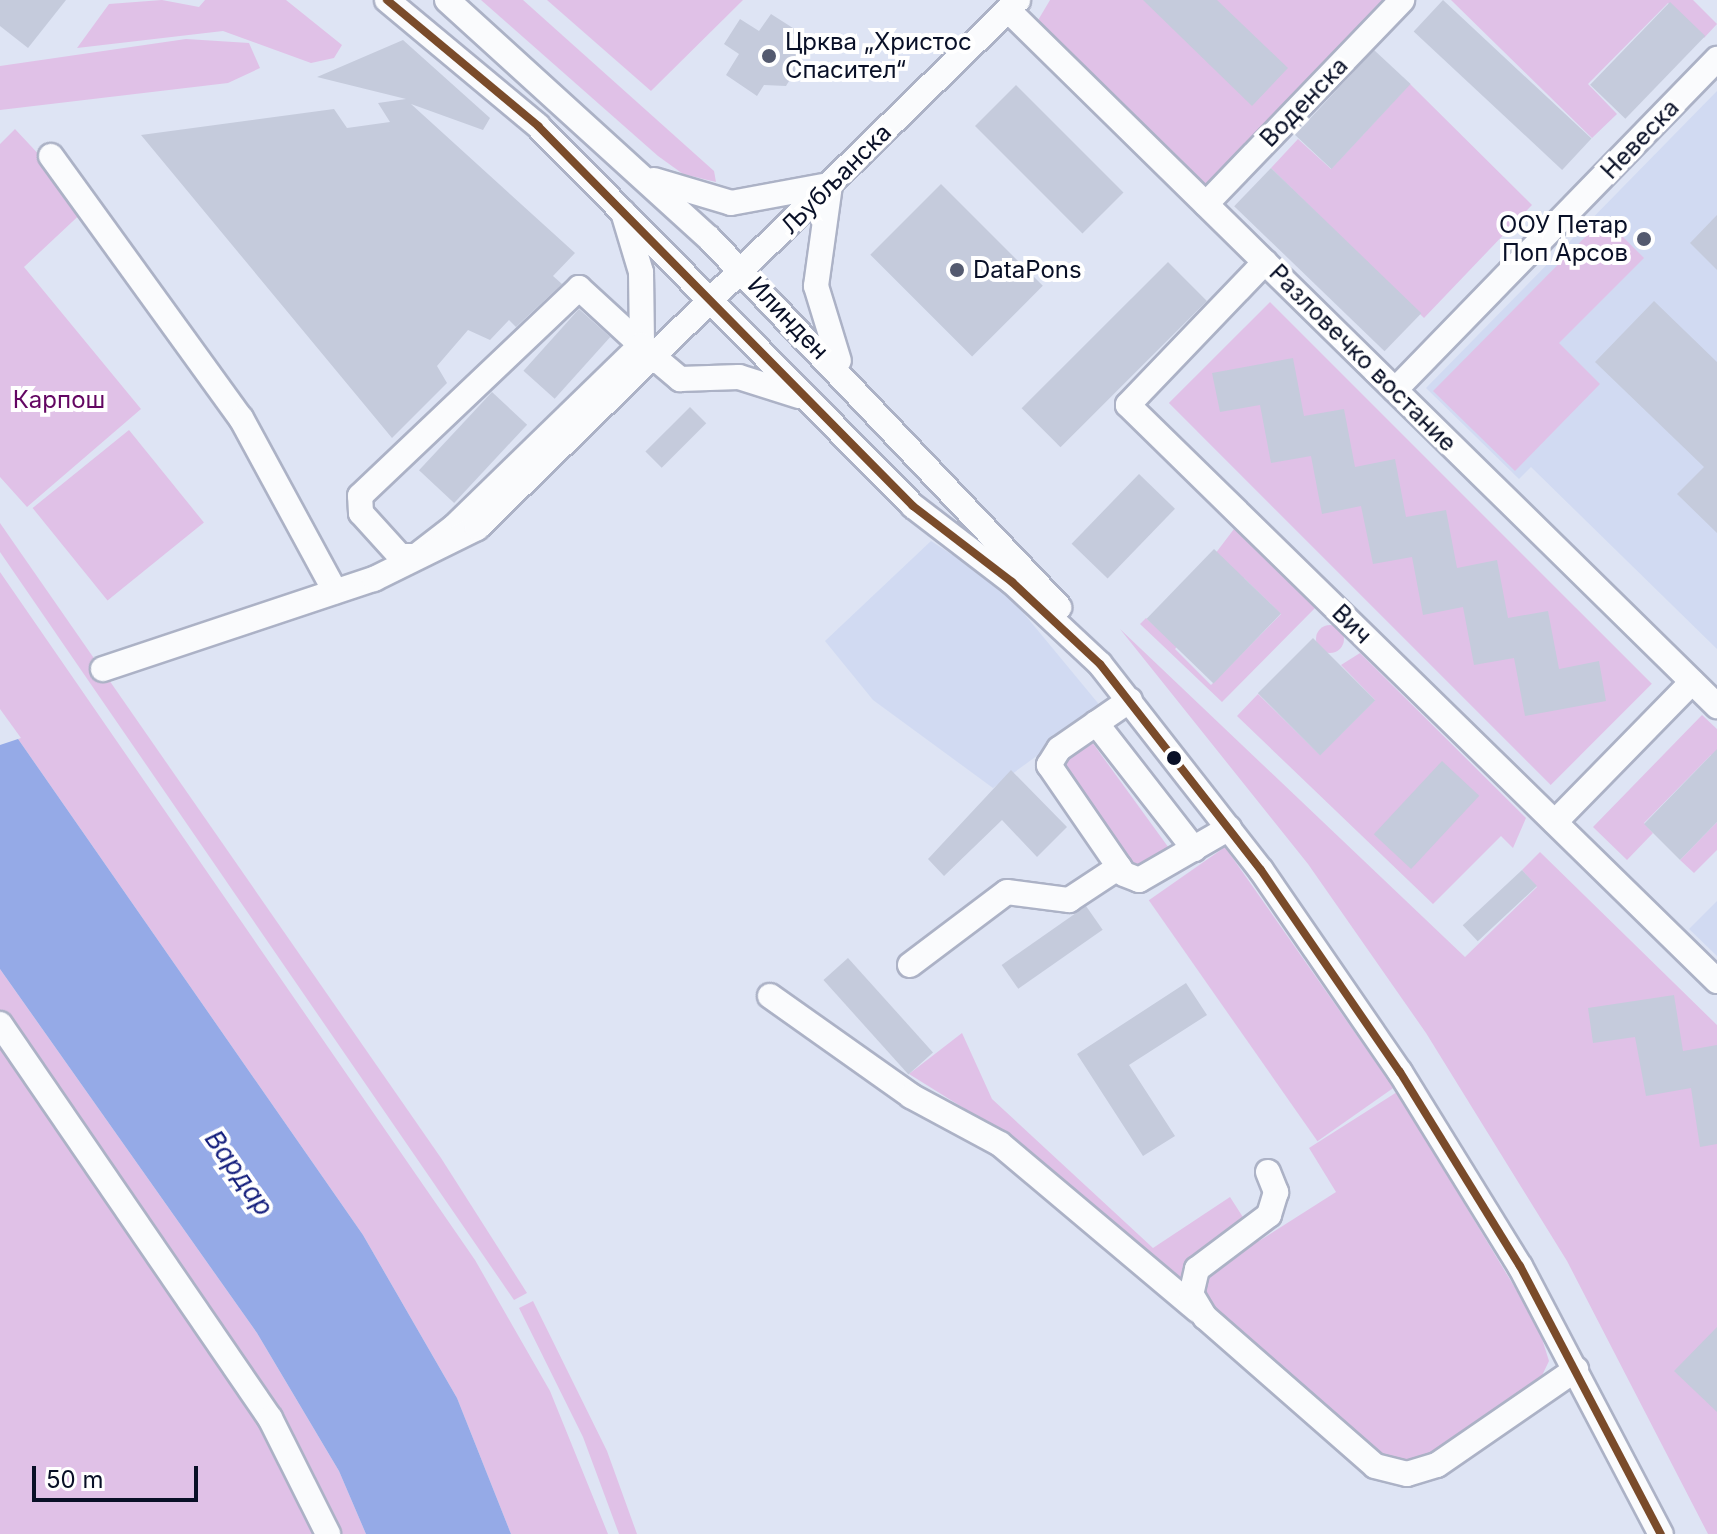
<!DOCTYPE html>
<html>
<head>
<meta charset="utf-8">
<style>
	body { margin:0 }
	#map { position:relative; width:1717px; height:1534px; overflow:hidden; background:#dee4f4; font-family:Inter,sans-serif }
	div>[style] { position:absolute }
	.built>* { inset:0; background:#d1daf2 }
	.green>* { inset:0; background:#e0c1e7; transform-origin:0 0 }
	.round { border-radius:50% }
	.water>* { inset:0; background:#95aae7 }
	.pier>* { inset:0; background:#dee4f4 }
	.building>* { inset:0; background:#c5cbdc; transform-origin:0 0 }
	.roads { filter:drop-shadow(2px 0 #acb2c6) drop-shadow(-2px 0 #acb2c6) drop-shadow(0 2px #acb2c6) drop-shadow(0 -2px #acb2c6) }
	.minor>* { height:24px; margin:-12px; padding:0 12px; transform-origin:12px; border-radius:12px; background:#fafbfd }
	.bus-1>* { height:8px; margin:-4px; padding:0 4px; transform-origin:4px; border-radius:4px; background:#7a4b2a }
	.dots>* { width:22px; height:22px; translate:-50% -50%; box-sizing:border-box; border:4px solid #fff; border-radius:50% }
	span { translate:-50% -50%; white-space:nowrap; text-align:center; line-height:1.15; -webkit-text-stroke:8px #fff; paint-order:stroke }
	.poi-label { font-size:24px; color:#091027 }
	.left { translate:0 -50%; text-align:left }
	.right { translate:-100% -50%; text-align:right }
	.street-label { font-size:24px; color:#091027 }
	.park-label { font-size:24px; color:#630662 }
	.water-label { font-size:26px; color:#151f7d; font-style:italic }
	.scale { position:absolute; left:32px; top:1466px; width:166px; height:36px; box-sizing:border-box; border:4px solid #091027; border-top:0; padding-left:10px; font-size:24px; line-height:28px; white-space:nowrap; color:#091027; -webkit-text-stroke:6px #fff; paint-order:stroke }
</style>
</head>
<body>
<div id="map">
	<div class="built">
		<i style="clip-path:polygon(1717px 91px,1717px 649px,1531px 467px,1519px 479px,1426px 388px)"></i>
		<i style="clip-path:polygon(931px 541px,1002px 587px,1102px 708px,993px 788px,873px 700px,825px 641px)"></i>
		<i style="clip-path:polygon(1717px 901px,1717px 956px,1689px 929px)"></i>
	</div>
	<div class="green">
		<i style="clip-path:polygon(162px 0,199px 7px,205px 0,286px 0,342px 45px,334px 58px,311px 63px,223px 31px,77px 48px,109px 4px)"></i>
		<i style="clip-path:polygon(481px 0,523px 0,714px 171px,716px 182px,683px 174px,658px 156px)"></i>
		<i style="clip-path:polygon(547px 0,743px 0,651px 91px)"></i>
		<i style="clip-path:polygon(1050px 0,1402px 0,1206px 204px,1031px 32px)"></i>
		<i style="clip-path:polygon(1451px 0,1693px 0,1717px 24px,1704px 38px,1668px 3px,1588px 84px,1617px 114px,1592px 138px)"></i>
		<i style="clip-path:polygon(186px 39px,249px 43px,260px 68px,228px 83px,0 110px,0 66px)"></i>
		<i style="clip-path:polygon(1410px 84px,1532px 205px,1424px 318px,1271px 168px,1298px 139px,1331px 169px)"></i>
		<i style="clip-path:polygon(15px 129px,88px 207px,24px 267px,141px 409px,27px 507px,0 477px,0 144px)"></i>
		<i style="clip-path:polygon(1604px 218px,1644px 258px,1559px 343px,1600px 384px,1515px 471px,1433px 391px)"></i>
		<i style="left:1270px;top:302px;width:540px;height:143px;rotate:45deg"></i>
		<i style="left:129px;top:430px;width:119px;height:124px;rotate:51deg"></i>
		<i style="clip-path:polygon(0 523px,441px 1158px,527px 1293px,514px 1300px,0 552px)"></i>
		<i style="clip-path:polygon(evenodd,1234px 529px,1315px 608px,1222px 702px,1140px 624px,1146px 618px,1158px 629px,1234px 529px,1244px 578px,1281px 614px,1211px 685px,1175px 649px,1244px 578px)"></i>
		<i style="clip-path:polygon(0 572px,475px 1260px,550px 1391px,608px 1534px,511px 1534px,457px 1398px,363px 1235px,0 713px)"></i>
		<i class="round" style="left:1316px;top:625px;width:28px;height:28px"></i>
		<i style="clip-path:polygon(1120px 629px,1465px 957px,1537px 887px,1522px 870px,1540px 852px,1717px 1025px,1717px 1534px,1708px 1534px,1567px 1261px,1426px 1033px,1308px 864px)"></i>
		<i style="clip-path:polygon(1360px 653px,1526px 818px,1513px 848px,1501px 836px,1433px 904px,1237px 716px,1258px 694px,1320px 755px,1375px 700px,1341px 665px)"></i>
		<i style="clip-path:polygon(1702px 715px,1717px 729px,1717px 761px,1711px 755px,1644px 823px,1653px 833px,1627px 860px,1593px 827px)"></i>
		<i style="left:1089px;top:738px;width:135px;height:42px;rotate:54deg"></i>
		<i style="clip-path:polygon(1717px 822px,1717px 850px,1694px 873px,1680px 860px)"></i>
		<i style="left:1225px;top:847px;width:294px;height:93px;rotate:55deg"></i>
		<i style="clip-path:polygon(0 969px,257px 1333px,339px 1471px,366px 1534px,0 1534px)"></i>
		<i style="clip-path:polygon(962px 1033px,992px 1099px,1153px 1248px,1230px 1197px,1248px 1225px,1185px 1292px,1002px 1132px,909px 1074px)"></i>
		<i style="clip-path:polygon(1397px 1092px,1538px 1326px,1549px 1361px,1537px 1386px,1448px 1453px,1398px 1470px,1206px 1309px,1199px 1278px,1254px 1234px,1259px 1241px,1336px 1192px,1309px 1148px)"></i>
		<i style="clip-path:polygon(533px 1301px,607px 1451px,637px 1534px,619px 1534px,583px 1437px,519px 1308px)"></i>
	</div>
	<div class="water">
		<i style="clip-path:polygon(0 713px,363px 1235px,457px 1398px,511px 1534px,366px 1534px,339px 1471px,257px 1333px,0 969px)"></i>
	</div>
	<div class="pier">
		<i style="clip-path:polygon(0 709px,21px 738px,0 745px)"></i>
	</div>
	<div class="building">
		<i style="clip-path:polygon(0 0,66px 0,28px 48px,0 26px)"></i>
		<i style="clip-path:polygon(1143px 0,1217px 0,1288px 68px,1252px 106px)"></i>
		<i style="left:1443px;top:0;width:203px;height:43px;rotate:43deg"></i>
		<i style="left:1670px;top:2px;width:49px;height:115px;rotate:44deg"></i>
		<i style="clip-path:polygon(771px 14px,796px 30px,785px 47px,803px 58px,786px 86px,764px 85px,757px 96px,726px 75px,739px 54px,724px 44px,740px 19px,759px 31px)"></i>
		<i style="clip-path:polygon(403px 40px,490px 118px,483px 130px,411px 104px,575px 253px,553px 276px,562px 284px,516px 327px,509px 320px,490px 340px,468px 330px,437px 366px,447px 383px,392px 438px,141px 135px,334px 109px,347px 128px,390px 122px,378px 103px,406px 99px,317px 77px)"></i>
		<i style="left:1374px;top:50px;width:50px;height:116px;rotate:43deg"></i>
		<i style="left:1016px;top:85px;width:152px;height:58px;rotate:45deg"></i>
		<i style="left:1271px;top:168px;width:209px;height:53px;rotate:44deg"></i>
		<i style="left:941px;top:184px;width:144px;height:100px;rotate:45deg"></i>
		<i style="clip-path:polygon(1717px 215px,1717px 270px,1690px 243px)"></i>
		<i style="left:1168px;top:262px;width:55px;height:207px;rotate:45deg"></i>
		<i style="clip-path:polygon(1654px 301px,1717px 362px,1717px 533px,1677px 494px,1704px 467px,1595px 362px)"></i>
		<i style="left:579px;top:309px;width:42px;height:83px;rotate:42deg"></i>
		<i style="clip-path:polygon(1293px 358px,1304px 416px,1344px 409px,1355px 467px,1395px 459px,1406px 517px,1446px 510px,1457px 568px,1497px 560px,1508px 618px,1548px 611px,1559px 669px,1599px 661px,1606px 701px,1525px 716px,1514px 658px,1474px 665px,1463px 607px,1423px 615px,1412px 557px,1373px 564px,1361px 506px,1322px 514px,1311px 456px,1271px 463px,1260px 405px,1220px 412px,1212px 373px)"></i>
		<i style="left:492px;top:392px;width:48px;height:107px;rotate:43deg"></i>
		<i style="left:690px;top:407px;width:23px;height:63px;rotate:45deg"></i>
		<i style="left:1139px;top:474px;width:50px;height:97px;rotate:44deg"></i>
		<i style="left:1214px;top:549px;width:93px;height:97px;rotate:44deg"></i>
		<i style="left:1313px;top:638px;width:88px;height:78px;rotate:45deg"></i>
		<i style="clip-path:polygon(1717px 749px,1717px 822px,1680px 860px,1644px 824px)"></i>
		<i style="left:1442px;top:761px;width:51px;height:100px;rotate:43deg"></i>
		<i style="clip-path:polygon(1011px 770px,1067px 827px,1037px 857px,1002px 820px,944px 876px,928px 859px)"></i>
		<i style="left:1522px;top:870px;width:22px;height:81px;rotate:47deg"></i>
		<i style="left:1086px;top:906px;width:29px;height:103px;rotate:55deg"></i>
		<i style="left:848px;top:958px;width:127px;height:33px;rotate:48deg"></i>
		<i style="clip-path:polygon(1186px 983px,1207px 1015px,1129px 1065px,1175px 1136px,1143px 1156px,1077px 1054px)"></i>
		<i style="clip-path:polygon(1674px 995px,1683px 1051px,1717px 1045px,1717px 1144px,1700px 1147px,1691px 1088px,1646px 1096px,1635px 1037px,1593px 1043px,1588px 1008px)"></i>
		<i style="clip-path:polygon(1717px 1327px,1717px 1412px,1674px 1371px)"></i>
	</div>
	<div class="roads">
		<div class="minor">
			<i style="left:387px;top:0;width:197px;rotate:39.8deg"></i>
			<i style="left:538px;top:126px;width:534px;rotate:45.38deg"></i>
			<i style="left:913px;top:506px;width:125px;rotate:37.5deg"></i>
			<i style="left:1012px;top:582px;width:120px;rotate:43deg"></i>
			<i style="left:1100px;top:664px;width:261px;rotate:52deg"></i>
			<i style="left:1261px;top:870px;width:245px;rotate:55.5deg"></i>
			<i style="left:1400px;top:1072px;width:228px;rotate:58.3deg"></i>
			<i style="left:1520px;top:1266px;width:303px;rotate:62.3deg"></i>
			<i style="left:447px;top:0;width:354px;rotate:42.3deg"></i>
			<i style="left:709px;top:238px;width:509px;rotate:46.51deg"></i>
			<i style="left:1008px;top:10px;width:994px;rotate:44.47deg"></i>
			<i style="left:51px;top:156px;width:324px;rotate:54.1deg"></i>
			<i style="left:241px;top:418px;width:197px;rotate:61.5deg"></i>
			<i style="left:654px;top:180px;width:80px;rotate:16.6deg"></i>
			<i style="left:731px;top:203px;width:99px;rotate:-10.5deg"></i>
			<i style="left:830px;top:185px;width:102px;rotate:97.9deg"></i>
			<i style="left:816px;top:286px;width:78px;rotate:73deg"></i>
			<i style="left:1206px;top:204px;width:283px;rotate:-46.1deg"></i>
			<i style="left:623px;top:212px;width:63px;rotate:73.3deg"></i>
			<i style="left:641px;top:272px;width:75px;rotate:89.2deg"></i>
			<i style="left:642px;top:347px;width:50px;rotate:40.1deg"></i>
			<i style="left:680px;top:379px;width:59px;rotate:-1.9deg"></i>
			<i style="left:739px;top:377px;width:63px;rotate:17.6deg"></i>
			<i style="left:1265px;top:262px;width:198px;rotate:133.8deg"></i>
			<i style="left:1128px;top:405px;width:824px;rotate:44.36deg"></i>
			<i style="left:579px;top:288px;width:84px;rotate:42.6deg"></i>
			<i style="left:641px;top:345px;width:260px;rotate:135.8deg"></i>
			<i style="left:455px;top:526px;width:49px;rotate:142.4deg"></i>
			<i style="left:416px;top:556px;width:16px;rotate:180deg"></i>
			<i style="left:400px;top:556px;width:58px;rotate:-132.2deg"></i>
			<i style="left:361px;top:513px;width:17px;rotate:-93deg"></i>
			<i style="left:360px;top:496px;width:302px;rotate:-43.5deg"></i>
			<i style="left:1395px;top:390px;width:462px;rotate:-45.8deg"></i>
			<i style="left:103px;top:669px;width:286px;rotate:-18.4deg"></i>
			<i style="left:374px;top:579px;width:115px;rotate:-26.3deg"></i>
			<i style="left:477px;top:528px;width:756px;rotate:-44.3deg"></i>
			<i style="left:1130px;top:700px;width:86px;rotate:145.4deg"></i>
			<i style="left:1059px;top:749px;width:19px;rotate:122deg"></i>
			<i style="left:1049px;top:765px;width:132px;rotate:55.5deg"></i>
			<i style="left:1124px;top:874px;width:16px;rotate:22deg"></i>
			<i style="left:1139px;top:880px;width:104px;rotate:-30deg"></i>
			<i style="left:1096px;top:723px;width:160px;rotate:52.1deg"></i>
			<i style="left:1555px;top:822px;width:196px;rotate:-45.6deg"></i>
			<i style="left:910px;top:965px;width:121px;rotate:-37deg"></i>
			<i style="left:1007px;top:892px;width:63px;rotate:7.4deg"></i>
			<i style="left:1069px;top:900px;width:60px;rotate:-33.4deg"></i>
			<i style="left:770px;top:996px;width:173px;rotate:35.3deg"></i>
			<i style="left:911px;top:1096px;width:101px;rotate:28.3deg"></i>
			<i style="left:1000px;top:1144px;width:258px;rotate:40.1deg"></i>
			<i style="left:0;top:1024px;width:478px;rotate:55.6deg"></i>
			<i style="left:270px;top:1418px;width:130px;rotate:63.4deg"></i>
			<i style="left:1268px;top:1172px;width:22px;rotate:68deg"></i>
			<i style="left:1276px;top:1192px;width:24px;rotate:107deg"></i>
			<i style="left:1269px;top:1215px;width:90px;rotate:143.1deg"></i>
			<i style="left:1197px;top:1269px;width:26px;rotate:103deg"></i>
			<i style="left:1191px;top:1294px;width:27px;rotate:59deg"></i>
			<i style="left:1205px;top:1317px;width:226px;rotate:41.2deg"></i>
			<i style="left:1375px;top:1466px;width:33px;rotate:14deg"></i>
			<i style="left:1407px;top:1474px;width:31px;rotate:-17deg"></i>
			<i style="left:1437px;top:1465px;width:169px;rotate:-34.6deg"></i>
		</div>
	</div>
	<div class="bus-1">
		<i style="left:387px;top:0;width:197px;rotate:39.8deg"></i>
		<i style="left:538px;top:126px;width:534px;rotate:45.38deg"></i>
		<i style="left:913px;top:506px;width:125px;rotate:37.5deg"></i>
		<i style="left:1012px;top:582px;width:120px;rotate:43deg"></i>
		<i style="left:1100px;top:664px;width:261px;rotate:52deg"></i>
		<i style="left:1261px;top:870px;width:245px;rotate:55.5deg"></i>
		<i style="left:1400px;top:1072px;width:228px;rotate:58.3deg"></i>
		<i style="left:1520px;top:1266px;width:303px;rotate:62.3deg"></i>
	</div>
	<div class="dots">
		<i style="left:769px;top:56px;background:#545a6f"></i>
		<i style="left:1644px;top:239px;background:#545a6f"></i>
		<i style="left:957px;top:270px;background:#545a6f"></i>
		<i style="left:1174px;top:758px;background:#091027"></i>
	</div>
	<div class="poi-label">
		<span class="left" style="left:785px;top:56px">Црква „Христос<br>Спасител“</span>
		<span class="right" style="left:1628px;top:239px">ООУ Петар<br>Поп Арсов</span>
		<span class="left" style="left:973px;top:270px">DataPons</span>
	</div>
	<div class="street-label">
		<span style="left:1304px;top:102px;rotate:-46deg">Воденска</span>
		<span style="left:1640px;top:139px;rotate:-46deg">Невеска</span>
		<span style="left:836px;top:179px;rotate:-45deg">Љубљанска</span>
		<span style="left:788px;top:318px;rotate:46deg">Илинден</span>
		<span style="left:1363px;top:358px;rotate:45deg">Разловечко востание</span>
		<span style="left:1352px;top:624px;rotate:44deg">Вич</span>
	</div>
	<div class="park-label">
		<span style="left:59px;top:400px">Карпош</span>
	</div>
	<div class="water-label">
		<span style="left:239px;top:1173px;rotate:55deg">Вардар</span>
	</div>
	<div class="scale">50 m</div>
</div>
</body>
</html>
